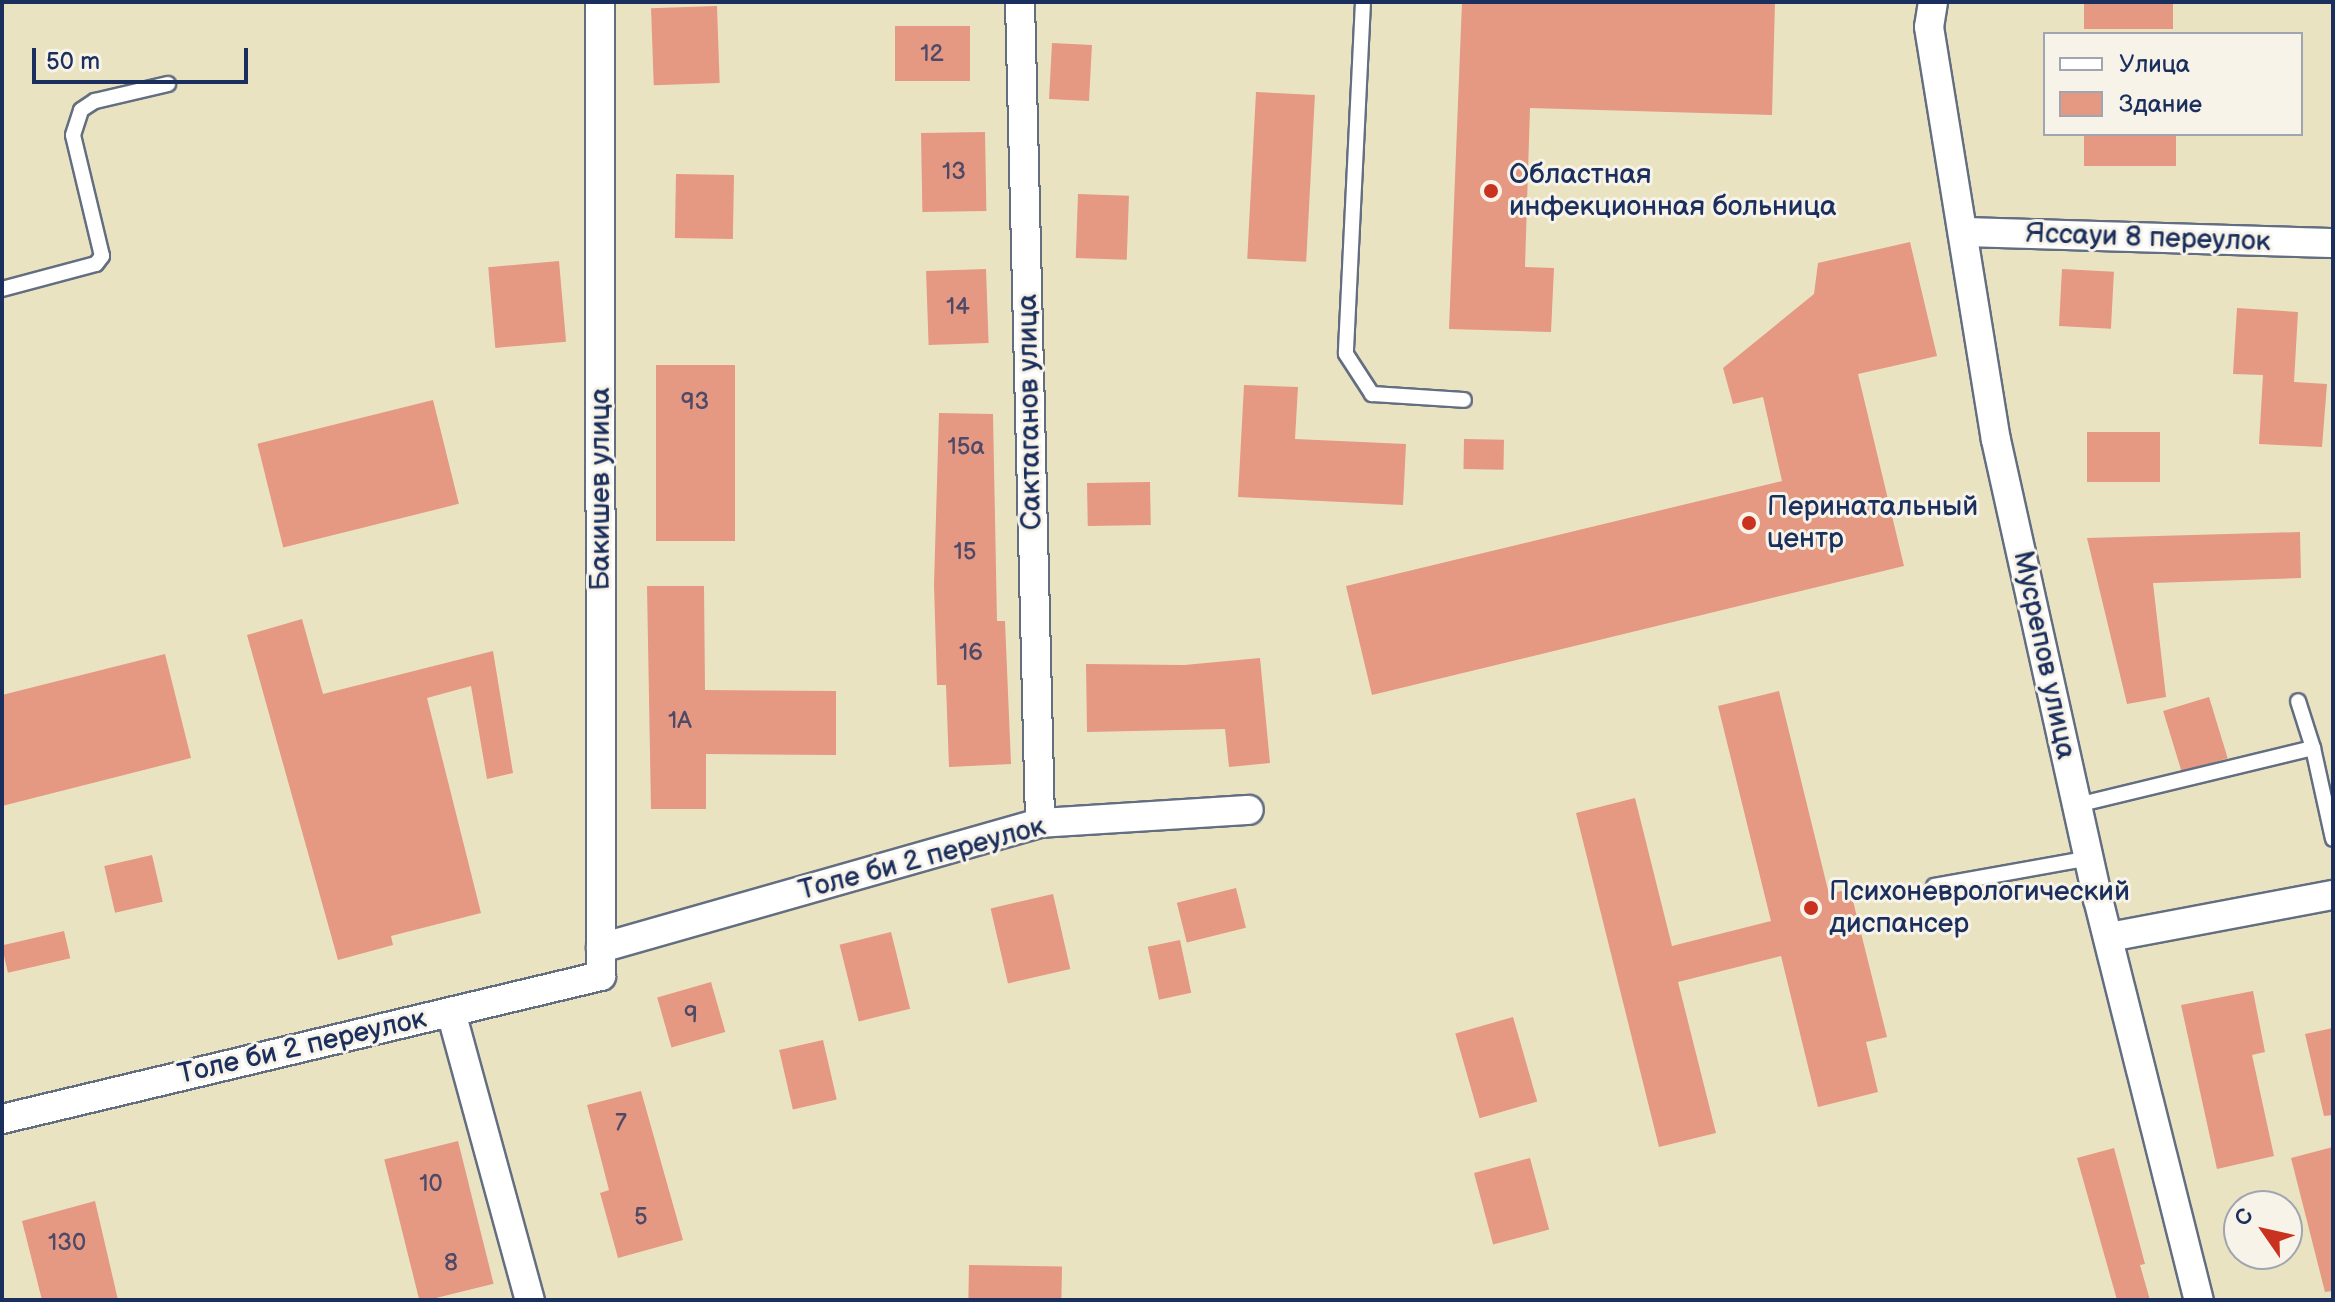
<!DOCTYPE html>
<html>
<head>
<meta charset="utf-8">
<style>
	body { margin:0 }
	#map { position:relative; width:2335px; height:1302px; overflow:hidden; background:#eae3c2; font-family:"Balsamiq Sans",sans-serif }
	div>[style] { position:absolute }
	.building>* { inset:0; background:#e59882; transform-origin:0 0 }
	.roads { filter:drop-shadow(2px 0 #636e81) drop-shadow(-2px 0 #636e81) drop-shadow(0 2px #636e81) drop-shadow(0 -2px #636e81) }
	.service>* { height:14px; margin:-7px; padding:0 7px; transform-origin:7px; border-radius:7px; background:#fff }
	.minor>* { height:28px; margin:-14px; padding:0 14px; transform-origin:14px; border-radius:14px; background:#fff }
	.dots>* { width:22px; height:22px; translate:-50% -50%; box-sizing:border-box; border:4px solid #f7f3e8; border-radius:50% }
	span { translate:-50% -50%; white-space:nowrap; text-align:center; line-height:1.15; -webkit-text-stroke:6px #f7f3e8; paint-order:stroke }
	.number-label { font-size:24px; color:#4e4967 }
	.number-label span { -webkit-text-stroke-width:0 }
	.poi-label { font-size:28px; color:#1b2f5e }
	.left { translate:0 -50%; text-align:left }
	.street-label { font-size:28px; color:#1b2f5e }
	.frame { position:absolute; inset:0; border:4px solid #1b2f5e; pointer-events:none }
	.legend { position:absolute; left:2043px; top:32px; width:260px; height:104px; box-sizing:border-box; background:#f7f3e8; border:2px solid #9fa5b1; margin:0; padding:10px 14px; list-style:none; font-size:24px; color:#1b2f5e }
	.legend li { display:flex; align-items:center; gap:16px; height:40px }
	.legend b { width:40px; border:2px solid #9fa5b1 }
	.north { position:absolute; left:2223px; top:1190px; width:80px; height:80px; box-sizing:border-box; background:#f7f3e8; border:2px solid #9fa5b1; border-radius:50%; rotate:304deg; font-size:22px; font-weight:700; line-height:32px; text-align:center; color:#1b2f5e }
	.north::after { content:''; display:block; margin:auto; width:28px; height:36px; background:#c8321e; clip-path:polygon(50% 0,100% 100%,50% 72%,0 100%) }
	.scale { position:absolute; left:32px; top:48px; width:216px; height:36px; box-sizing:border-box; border:4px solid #1b2f5e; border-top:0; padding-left:10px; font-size:24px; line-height:28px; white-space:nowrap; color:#1b2f5e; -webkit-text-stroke:6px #f7f3e8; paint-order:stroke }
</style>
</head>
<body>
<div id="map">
	<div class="building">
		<i style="clip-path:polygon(1462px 2px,1775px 2px,1772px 115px,1530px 108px,1525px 267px,1554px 268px,1551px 332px,1449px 329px)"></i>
		<i style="left:2084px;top:2px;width:89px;height:27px"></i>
		<i style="left:717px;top:6px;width:77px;height:66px;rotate:88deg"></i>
		<i style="left:895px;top:26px;width:75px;height:55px"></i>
		<i style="left:1052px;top:43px;width:40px;height:56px;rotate:3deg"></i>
		<i style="left:1256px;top:92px;width:59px;height:167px;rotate:3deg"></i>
		<i style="left:985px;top:132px;width:79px;height:64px;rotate:89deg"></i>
		<i style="left:2084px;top:134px;width:92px;height:32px"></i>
		<i style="left:676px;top:174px;width:58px;height:64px;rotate:1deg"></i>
		<i style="left:1078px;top:194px;width:51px;height:64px;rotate:2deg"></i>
		<i style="clip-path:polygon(1910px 242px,1937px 356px,1858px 374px,1904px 566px,1372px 695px,1346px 586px,1782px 481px,1763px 397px,1733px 404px,1723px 368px,1814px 294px,1818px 263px)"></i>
		<i style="left:559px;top:261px;width:81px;height:71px;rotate:85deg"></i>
		<i style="left:986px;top:269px;width:74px;height:60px;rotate:88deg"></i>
		<i style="left:2062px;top:269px;width:52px;height:57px;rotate:3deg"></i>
		<i style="clip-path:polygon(2237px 308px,2298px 312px,2294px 382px,2327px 384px,2322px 447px,2259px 444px,2263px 375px,2233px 374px)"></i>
		<i style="left:656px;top:365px;width:79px;height:176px"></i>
		<i style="clip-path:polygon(1244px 385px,1298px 387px,1295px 439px,1406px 444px,1403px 505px,1238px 497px)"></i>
		<i style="left:433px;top:400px;width:107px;height:181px;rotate:76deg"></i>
		<i style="clip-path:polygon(939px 413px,993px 414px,997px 621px,1005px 621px,1011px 764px,949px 767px,946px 685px,937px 685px,934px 585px)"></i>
		<i style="left:2160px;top:432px;width:50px;height:73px;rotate:90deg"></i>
		<i style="left:1464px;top:439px;width:40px;height:30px;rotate:1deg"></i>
		<i style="left:1150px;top:482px;width:43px;height:63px;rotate:89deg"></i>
		<i style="clip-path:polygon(2300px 532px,2301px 578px,2153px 583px,2166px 697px,2127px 704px,2087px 538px)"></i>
		<i style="clip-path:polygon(647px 586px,704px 586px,705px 690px,836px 691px,836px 755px,706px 754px,706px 809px,651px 809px)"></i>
		<i style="clip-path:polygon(302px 619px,323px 694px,493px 651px,513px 773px,487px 779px,471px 686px,427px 698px,481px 913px,391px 936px,393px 945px,338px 960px,247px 635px)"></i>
		<i style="clip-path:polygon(165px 654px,191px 758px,2px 806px,2px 695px)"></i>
		<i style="clip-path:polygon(1260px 658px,1270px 763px,1229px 767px,1225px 729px,1087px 732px,1086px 664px,1184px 665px)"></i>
		<i style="clip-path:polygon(1779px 691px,1829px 894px,1850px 889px,1887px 1037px,1866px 1042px,1878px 1092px,1818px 1107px,1781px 956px,1678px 982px,1716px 1133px,1659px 1147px,1576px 813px,1635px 798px,1672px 946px,1771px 921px,1718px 706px)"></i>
		<i style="left:2209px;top:697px;width:64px;height:48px;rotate:73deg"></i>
		<i style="left:152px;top:855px;width:48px;height:49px;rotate:77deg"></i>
		<i style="left:1236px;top:888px;width:41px;height:61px;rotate:76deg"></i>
		<i style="left:1053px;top:894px;width:77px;height:64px;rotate:77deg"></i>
		<i style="left:64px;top:931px;width:28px;height:64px;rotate:77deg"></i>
		<i style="left:891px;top:932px;width:79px;height:53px;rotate:76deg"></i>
		<i style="left:1180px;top:940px;width:54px;height:33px;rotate:78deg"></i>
		<i style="left:711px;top:982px;width:52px;height:56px;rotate:74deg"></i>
		<i style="clip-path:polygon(2253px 991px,2265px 1052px,2252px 1055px,2274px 1156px,2217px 1169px,2181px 1005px)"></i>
		<i style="left:1513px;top:1017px;width:88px;height:60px;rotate:74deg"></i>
		<i style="clip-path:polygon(2333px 1028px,2333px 1115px,2324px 1116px,2305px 1034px)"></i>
		<i style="left:823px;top:1040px;width:61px;height:45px;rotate:77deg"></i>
		<i style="clip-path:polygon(641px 1091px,683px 1240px,618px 1258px,600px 1193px,609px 1190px,587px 1105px)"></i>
		<i style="left:458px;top:1141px;width:147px;height:76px;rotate:76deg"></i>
		<i style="clip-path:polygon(2333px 1147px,2333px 1291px,2325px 1292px,2291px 1158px)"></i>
		<i style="clip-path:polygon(2114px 1148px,2145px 1264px,2140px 1265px,2150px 1300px,2117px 1300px,2077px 1158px)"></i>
		<i style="left:1530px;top:1158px;width:74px;height:58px;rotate:75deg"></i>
		<i style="clip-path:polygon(95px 1201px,118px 1300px,42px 1300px,22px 1221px)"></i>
		<i style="left:969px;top:1265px;width:93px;height:35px;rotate:1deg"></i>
	</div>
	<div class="roads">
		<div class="service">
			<i style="left:1363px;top:2px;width:352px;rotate:92.8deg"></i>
			<i style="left:1346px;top:354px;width:48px;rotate:57deg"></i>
			<i style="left:1372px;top:394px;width:92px;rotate:3.7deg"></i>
			<i style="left:2px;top:289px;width:97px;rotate:-14.9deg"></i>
			<i style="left:96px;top:264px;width:10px;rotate:-53deg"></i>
			<i style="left:102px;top:256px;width:124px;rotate:-103.5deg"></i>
			<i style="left:73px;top:135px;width:26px;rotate:-72deg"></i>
			<i style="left:81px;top:110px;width:17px;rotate:-33deg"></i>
			<i style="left:95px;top:101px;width:75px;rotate:-13.1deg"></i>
			<i style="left:2313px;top:748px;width:93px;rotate:77.6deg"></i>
			<i style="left:2077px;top:805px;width:243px;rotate:-13.6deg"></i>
			<i style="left:2313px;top:748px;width:49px;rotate:-107.7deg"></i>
			<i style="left:1934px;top:886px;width:158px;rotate:-10.2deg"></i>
		</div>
		<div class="minor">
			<i style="left:1020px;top:2px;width:821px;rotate:88.6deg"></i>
			<i style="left:1933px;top:2px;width:25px;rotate:99deg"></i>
			<i style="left:1929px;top:27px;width:418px;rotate:80.8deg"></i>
			<i style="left:1996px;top:440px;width:470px;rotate:77.5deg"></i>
			<i style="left:2098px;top:899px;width:414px;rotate:75.9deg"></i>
			<i style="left:1963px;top:232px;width:370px;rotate:1.7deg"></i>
			<i style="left:2110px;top:937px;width:227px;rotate:-10.7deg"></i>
			<i style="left:601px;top:948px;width:456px;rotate:-15.9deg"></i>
			<i style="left:1040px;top:823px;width:209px;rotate:-3.6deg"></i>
			<i style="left:451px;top:1012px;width:299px;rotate:74.7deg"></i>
			<i style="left:2px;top:1119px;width:616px;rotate:-13.43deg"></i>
			<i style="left:601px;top:976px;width:974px;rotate:-90.06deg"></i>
		</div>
	</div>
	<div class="dots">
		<i style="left:1491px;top:191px;background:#c8321e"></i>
		<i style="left:1749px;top:523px;background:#c8321e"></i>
		<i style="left:1811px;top:908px;background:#c8321e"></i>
	</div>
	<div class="number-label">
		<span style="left:932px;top:54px">12</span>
		<span style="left:954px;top:172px">13</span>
		<span style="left:958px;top:307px">14</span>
		<span style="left:695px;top:402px">93</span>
		<span style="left:966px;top:447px">15а</span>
		<span style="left:965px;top:552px">15</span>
		<span style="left:971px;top:653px">16</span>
		<span style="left:680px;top:721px">1А</span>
		<span style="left:691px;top:1015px">9</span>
		<span style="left:621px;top:1123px">7</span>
		<span style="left:431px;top:1184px">10</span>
		<span style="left:641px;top:1217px">5</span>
		<span style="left:67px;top:1243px">130</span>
		<span style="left:451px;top:1263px">8</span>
	</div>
	<div class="poi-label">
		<span class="left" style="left:1509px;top:191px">Областная<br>инфекционная больница</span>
		<span class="left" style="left:1767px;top:523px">Перинатальный<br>центр</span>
		<span class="left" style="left:1829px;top:908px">Психоневрологический<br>диспансер</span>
	</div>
	<div class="street-label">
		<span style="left:2148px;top:238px;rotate:2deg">Яссауи 8 переулок</span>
		<span style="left:1030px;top:412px;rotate:-91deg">Сактаганов улица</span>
		<span style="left:601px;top:489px;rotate:-90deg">Бакишев улица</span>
		<span style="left:2044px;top:655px;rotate:78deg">Мусрепов улица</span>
		<span style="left:922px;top:859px;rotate:-15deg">Толе би 2 переулок</span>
		<span style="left:302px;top:1047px;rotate:-13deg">Толе би 2 переулок</span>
	</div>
	<div class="frame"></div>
	<ul class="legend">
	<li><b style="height:10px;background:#fff"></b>Улица</li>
	<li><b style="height:22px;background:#e59882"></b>Здание</li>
	</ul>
	<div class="north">С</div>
	<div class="scale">50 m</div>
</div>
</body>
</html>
